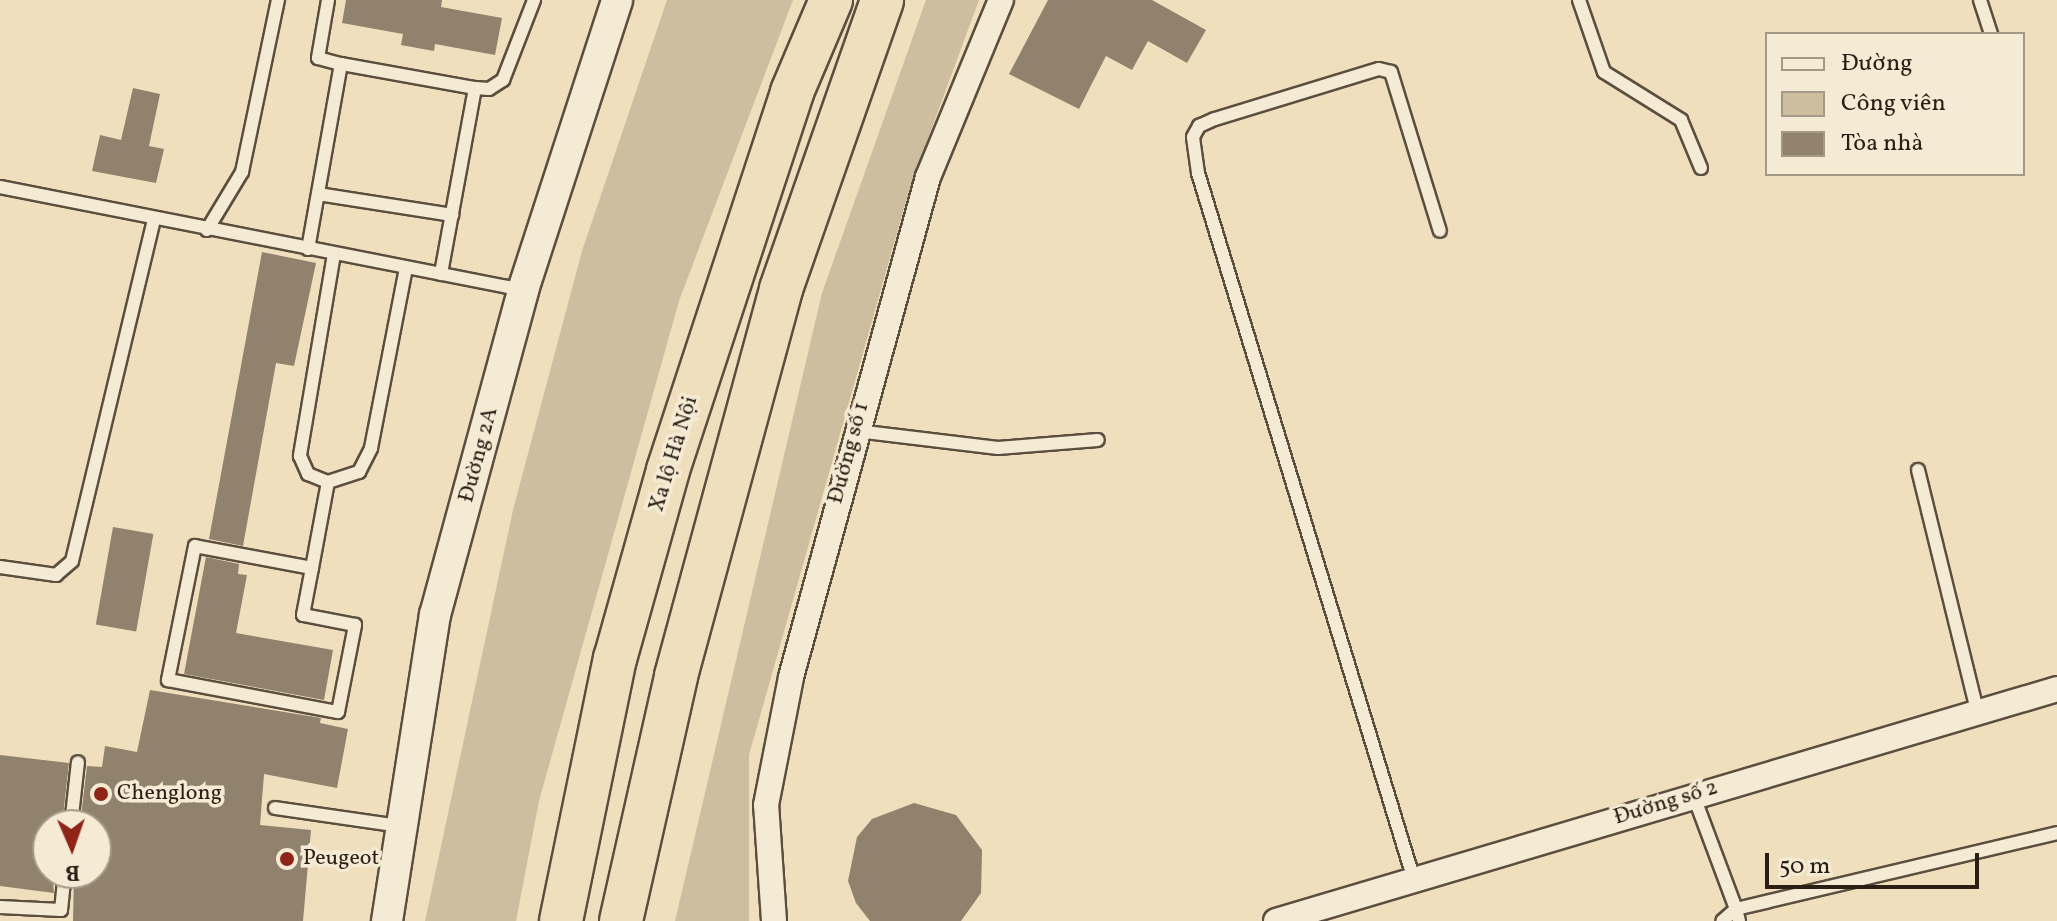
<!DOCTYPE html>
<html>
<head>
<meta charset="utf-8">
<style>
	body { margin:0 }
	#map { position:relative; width:2057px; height:921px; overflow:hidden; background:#efdfbd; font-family:Vollkorn,serif }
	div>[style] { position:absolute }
	.green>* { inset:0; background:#cebea0 }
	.building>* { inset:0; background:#90826c; transform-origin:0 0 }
	.roads { filter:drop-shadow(2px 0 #5b4e3f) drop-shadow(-2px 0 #5b4e3f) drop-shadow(0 2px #5b4e3f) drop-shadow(0 -2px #5b4e3f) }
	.service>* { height:12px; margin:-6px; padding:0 6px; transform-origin:6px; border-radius:6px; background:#f5ead4 }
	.minor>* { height:24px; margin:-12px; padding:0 12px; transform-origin:12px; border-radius:12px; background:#f5ead4 }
	.tertiary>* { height:30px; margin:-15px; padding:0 15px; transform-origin:15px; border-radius:15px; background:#f5ead4 }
	.trunk>* { height:42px; margin:-21px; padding:0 21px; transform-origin:21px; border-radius:21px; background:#efdfbd }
	.dots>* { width:22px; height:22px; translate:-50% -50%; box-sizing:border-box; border:4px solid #f5ead4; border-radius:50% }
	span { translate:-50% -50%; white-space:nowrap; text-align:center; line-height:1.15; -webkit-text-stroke:7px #f5ead4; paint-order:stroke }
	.street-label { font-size:22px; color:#2a1e15 }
	.poi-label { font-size:22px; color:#2a1e15 }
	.left { translate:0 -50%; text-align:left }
	.legend { position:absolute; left:1765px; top:32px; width:260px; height:144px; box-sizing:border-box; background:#f5ead4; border:2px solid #a49888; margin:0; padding:10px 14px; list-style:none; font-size:24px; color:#2a1e15 }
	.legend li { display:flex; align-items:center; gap:16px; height:40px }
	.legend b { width:40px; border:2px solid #a49888 }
	.north { position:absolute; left:32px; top:809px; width:80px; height:80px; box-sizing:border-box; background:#f5ead4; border:2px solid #a49888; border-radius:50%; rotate:178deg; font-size:22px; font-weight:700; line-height:32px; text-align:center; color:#2a1e15 }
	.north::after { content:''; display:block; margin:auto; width:28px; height:36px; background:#8f2418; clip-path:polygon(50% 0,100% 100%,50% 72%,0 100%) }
	.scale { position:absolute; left:1765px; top:853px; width:214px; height:36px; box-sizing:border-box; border:4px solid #2a1e15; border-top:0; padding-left:10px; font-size:24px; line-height:28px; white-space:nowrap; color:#2a1e15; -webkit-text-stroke:6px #f5ead4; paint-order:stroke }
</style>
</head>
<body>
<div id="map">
	<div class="green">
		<i style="clip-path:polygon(667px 0,793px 0,679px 301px,539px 801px,516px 921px,425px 921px,513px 510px,582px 251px)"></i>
		<i style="clip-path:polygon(926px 0,979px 0,910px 187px,749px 755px,749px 921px,675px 921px,822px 293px)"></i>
	</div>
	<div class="building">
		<i style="clip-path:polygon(346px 0,442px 0,441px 7px,502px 18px,495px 55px,435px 44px,434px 51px,401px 45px,403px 34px,342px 23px)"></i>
		<i style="clip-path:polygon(1048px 0,1152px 0,1206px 30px,1187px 63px,1148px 41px,1132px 70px,1106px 56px,1079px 109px,1009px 74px)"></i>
		<i style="clip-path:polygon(133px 88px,160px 94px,149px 146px,164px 149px,156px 183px,92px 171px,100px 135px,121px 140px)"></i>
		<i style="clip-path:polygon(262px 252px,316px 263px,294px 366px,276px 363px,243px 546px,209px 539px)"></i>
		<i style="left:113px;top:527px;width:41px;height:99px;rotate:10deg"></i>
		<i style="clip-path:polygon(206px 557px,239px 564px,238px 574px,247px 575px,236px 633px,333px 650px,324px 700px,184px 674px)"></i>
		<i style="clip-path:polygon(150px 690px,321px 718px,320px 723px,348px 729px,337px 788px,264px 774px,260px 825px,311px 830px,303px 921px,73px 921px,74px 873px,96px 873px,96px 825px,80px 825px,87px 766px,102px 767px,105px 746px,137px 752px)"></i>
		<i style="clip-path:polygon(0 755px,69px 763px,62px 825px,48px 825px,54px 893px,0 886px)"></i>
		<i style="clip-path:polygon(914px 803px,956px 815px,982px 850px,981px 893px,961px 921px,870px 921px,856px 903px,848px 881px,857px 837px,872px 819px)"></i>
	</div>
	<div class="roads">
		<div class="service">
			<i style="left:328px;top:0;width:59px;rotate:99.8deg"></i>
			<i style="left:318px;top:58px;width:24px;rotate:15deg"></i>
			<i style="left:1579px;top:0;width:76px;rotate:70.9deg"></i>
			<i style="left:1604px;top:72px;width:91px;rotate:31.9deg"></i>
			<i style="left:1681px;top:120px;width:52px;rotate:67.4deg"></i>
			<i style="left:1980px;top:0;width:36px;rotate:72deg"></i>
			<i style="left:475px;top:88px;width:14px;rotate:4deg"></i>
			<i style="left:489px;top:89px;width:17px;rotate:-33deg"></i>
			<i style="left:503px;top:80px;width:86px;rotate:-68.8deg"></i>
			<i style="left:0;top:187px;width:533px;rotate:11.14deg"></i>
			<i style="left:318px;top:194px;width:136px;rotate:8.9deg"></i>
			<i style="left:207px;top:230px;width:68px;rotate:-58.9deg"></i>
			<i style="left:242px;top:172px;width:176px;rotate:-78.2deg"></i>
			<i style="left:308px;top:249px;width:188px;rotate:-79.9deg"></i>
			<i style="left:341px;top:64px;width:136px;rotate:10.2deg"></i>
			<i style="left:475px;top:88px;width:189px;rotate:100.4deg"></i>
			<i style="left:334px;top:254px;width:205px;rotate:99.6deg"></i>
			<i style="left:300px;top:456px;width:20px;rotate:66deg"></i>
			<i style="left:308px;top:474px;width:22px;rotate:22deg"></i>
			<i style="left:328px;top:482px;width:33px;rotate:-18deg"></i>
			<i style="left:359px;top:472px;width:27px;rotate:-63deg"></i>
			<i style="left:371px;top:448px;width:183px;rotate:-79deg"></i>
			<i style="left:857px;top:431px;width:142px;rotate:6.9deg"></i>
			<i style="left:998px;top:448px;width:100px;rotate:-4.6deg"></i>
			<i style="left:1918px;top:470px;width:247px;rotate:76.2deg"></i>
			<i style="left:0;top:567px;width:57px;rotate:8.1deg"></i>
			<i style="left:56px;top:575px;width:21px;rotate:-41deg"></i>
			<i style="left:72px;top:561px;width:351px;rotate:-76.5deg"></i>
			<i style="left:312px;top:568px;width:119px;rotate:-169.4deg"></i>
			<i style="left:195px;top:546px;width:137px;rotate:101.4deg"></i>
			<i style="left:168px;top:680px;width:173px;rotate:10.7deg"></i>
			<i style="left:338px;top:712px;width:89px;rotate:-78.9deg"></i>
			<i style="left:355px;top:625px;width:53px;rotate:-169.1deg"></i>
			<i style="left:303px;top:615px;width:48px;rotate:-79.2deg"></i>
			<i style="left:312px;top:568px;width:87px;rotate:-79.5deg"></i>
			<i style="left:1693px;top:794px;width:123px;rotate:69.5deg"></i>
			<i style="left:1736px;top:909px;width:18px;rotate:139deg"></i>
			<i style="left:275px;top:808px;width:126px;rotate:8.2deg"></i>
			<i style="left:71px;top:825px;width:63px;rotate:-83.7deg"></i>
			<i style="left:1414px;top:880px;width:739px;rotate:-106.99deg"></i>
			<i style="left:1198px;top:173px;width:36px;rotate:-98deg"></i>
			<i style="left:1193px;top:137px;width:13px;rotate:-61deg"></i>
			<i style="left:1199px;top:126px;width:17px;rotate:-24deg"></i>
			<i style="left:1215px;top:119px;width:171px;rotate:-17deg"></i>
			<i style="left:1379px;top:69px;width:12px;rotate:14deg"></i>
			<i style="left:1391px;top:72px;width:166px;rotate:72.9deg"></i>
			<i style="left:0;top:907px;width:61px;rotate:2.8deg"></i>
			<i style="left:61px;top:910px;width:37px;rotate:-84deg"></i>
			<i style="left:1739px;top:921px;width:12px;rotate:-104deg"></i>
			<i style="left:1736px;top:909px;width:330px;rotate:-13.3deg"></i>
		</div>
		<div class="minor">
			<i style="left:774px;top:921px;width:116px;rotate:-93.9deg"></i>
			<i style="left:766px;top:805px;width:130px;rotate:-78.9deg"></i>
			<i style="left:791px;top:677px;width:518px;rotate:-74.68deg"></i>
			<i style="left:928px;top:177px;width:191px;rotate:-67.6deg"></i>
			<i style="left:1276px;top:921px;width:815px;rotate:-16.54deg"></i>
		</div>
		<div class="tertiary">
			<i style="left:387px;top:921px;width:310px;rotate:-81.1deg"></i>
			<i style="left:435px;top:615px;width:337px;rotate:-74.8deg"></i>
			<i style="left:523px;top:290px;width:305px;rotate:-72deg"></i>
		</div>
		<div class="trunk">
			<i style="left:561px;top:921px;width:268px;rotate:-78.4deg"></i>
			<i style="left:615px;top:659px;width:196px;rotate:-74.3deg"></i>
			<i style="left:668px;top:470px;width:398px;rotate:-71.8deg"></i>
			<i style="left:792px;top:92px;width:100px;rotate:-67deg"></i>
			<i style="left:621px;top:921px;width:251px;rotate:-77.3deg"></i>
			<i style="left:676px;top:676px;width:401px;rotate:-74.8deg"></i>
			<i style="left:781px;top:289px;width:306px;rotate:-70.7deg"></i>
		</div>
	</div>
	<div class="dots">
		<i style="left:101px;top:794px;background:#8f2418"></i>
		<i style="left:287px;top:859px;background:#8f2418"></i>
	</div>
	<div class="street-label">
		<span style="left:849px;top:453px;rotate:-75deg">Đường số 1</span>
		<span style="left:674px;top:454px;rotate:-73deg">Xa lộ Hà Nội</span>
		<span style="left:479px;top:455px;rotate:-75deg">Đường 2A</span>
		<span style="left:1666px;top:803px;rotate:-17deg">Đường số 2</span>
	</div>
	<div class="poi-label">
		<span class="left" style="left:117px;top:794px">Chenglong</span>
		<span class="left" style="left:303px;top:859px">Peugeot</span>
	</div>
	<ul class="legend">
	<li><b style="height:10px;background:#f5ead4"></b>Đường</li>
	<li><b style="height:22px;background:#cebea0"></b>Công viên</li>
	<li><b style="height:22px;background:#90826c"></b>Tòa nhà</li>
	</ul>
	<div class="north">B</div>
	<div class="scale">50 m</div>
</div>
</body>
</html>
